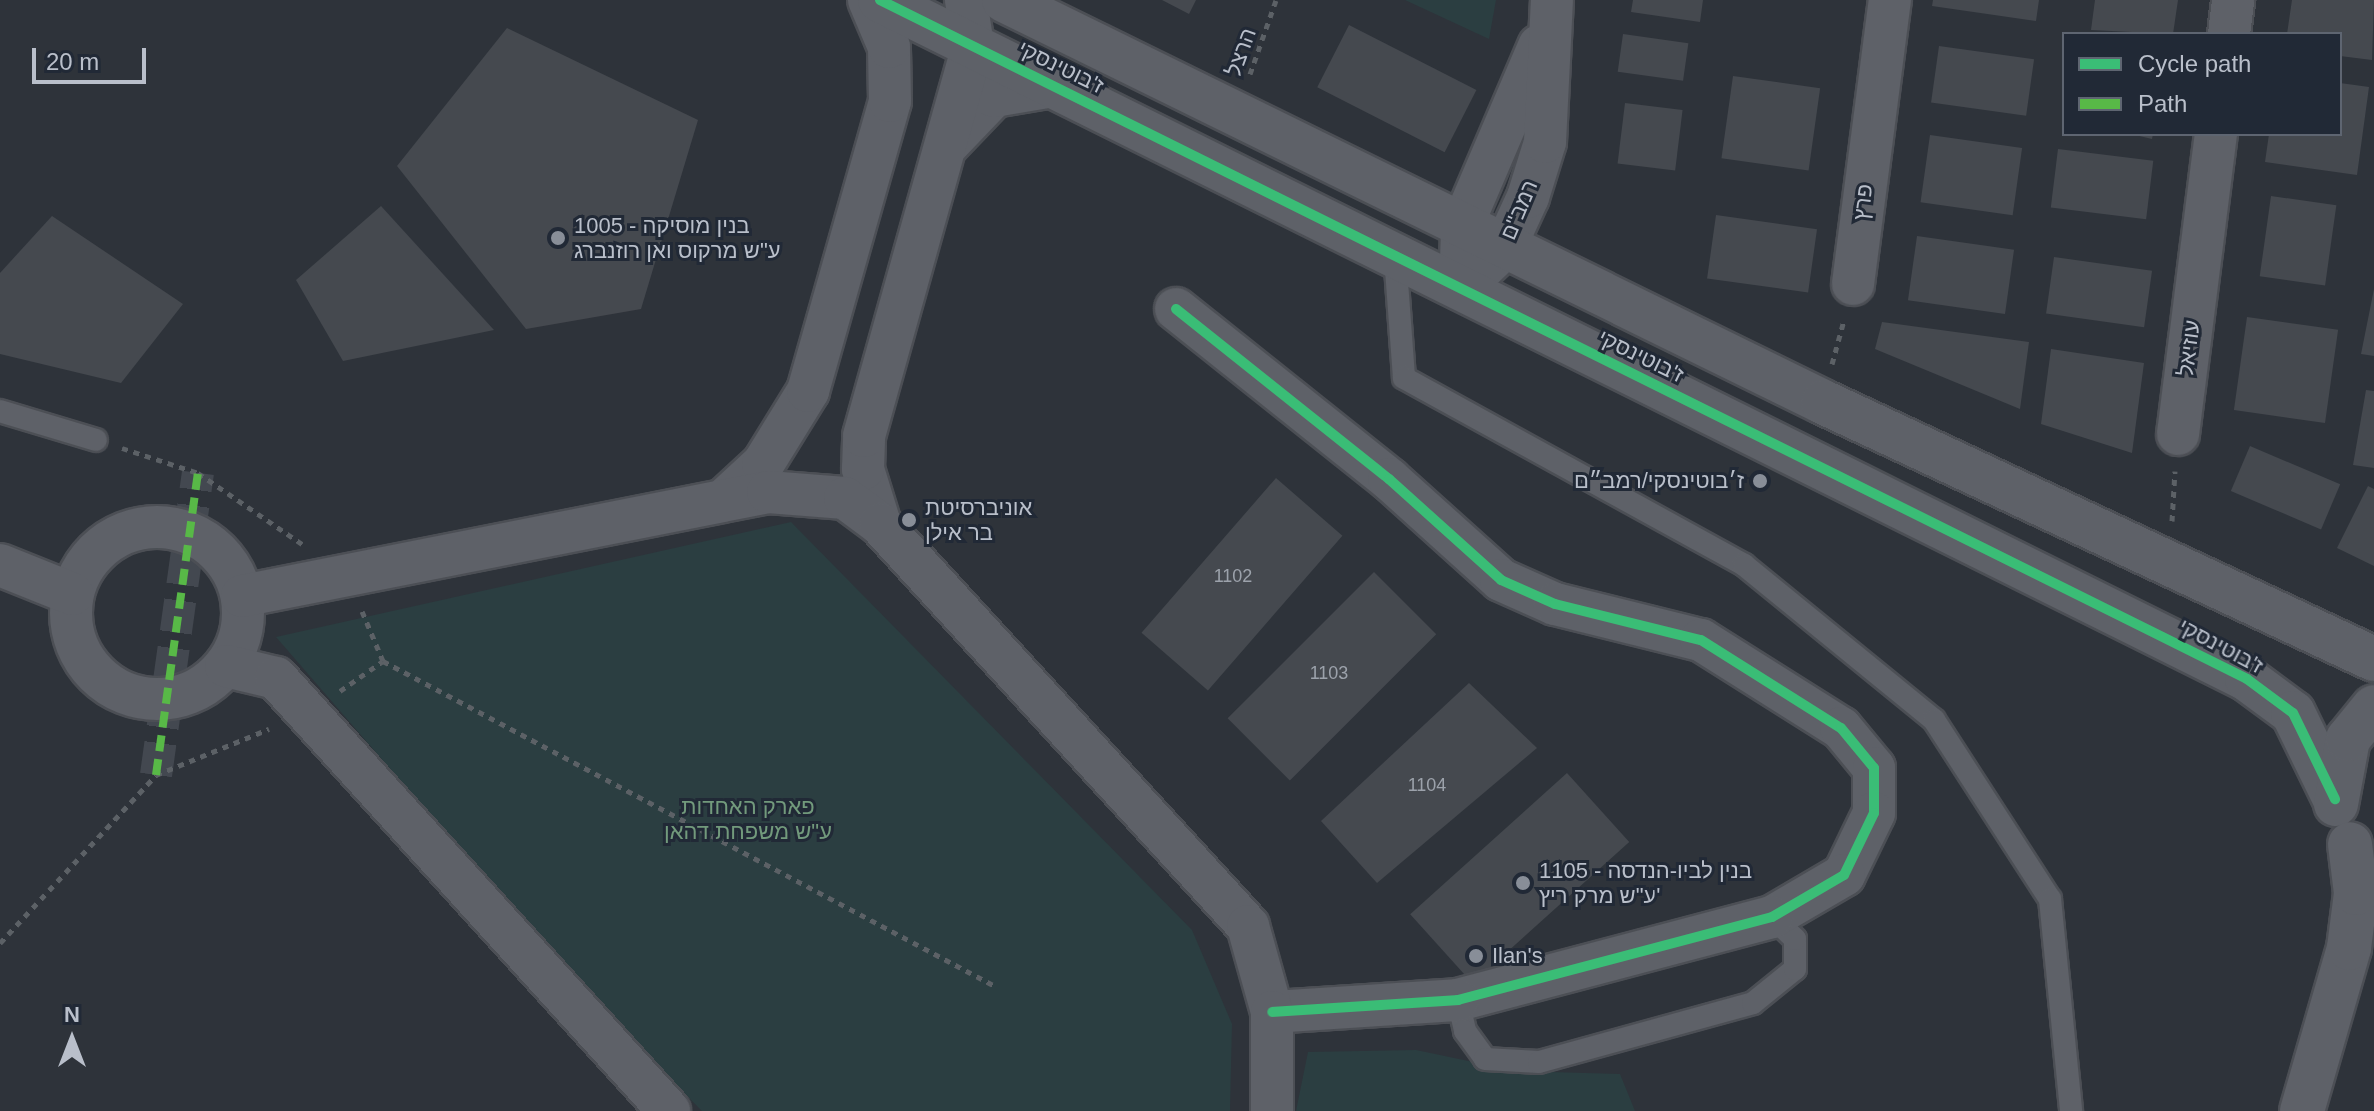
<!DOCTYPE html>
<html>
<head>
<meta charset="utf-8">
<style>
	body { margin:0 }
	#map { position:relative; width:2374px; height:1111px; overflow:hidden; background:#2e333a; font-family:Arial,"Noto Sans Hebrew",sans-serif }
	div>[style] { position:absolute }
	.green>* { inset:0; background:#2b3e41 }
	.building>* { inset:0; background:#45494f; transform-origin:0 0 }
	.pedestrian-tunnel>* { height:32px; margin-top:-16px; transform-origin:0; background:repeating-linear-gradient(90deg,#434850 0 32px,transparent 0 48px) }
	.path>* { height:5px; margin-top:-2.5px; transform-origin:0; background:repeating-linear-gradient(90deg,#5c6166 0 6px,transparent 0 12px) }
	.roads { filter:drop-shadow(2px 0 #4c4f55) drop-shadow(-2px 0 #4c4f55) drop-shadow(0 2px #4c4f55) drop-shadow(0 -2px #4c4f55) }
	.service>* { height:22px; margin:-11px; padding:0 11px; transform-origin:11px; border-radius:11px; background:#5e6168 }
	.minor>* { height:42px; margin:-21px; padding:0 21px; transform-origin:21px; border-radius:21px; background:#5e6168 }
	.minor>.ring { margin:-21px; padding:0; box-sizing:content-box; background:none; border:42px solid #5e6168; border-radius:50% }
	.tertiary>* { height:44px; margin:-22px; padding:0 22px; transform-origin:22px; border-radius:22px; background:#5e6168 }
	.quiet>* { height:8px; margin-top:-4px; transform-origin:0; background:repeating-linear-gradient(90deg,#58b947 0 16px,transparent 0 24px) }
	.cycleway>* { height:10px; margin:-5px; padding:0 5px; transform-origin:5px; border-radius:5px; background:#3abd76 }
	.dots>* { width:22px; height:22px; translate:-50% -50%; box-sizing:border-box; border:4px solid #212936; border-radius:50% }
	span { translate:-50% -50%; white-space:nowrap; text-align:center; line-height:1.15; -webkit-text-stroke:6px #212936; paint-order:stroke }
	.number-label { font-size:18px; color:#9ca2ab }
	.number-label span { -webkit-text-stroke-width:0 }
	.street-label { font-size:22px; color:#b9bfca }
	.poi-label { font-size:22px; color:#b9bfca }
	.left { translate:0 -50%; text-align:left }
	.right { translate:-100% -50%; text-align:right }
	.park-label { font-size:22px; color:#729a7c }
	.legend { position:absolute; left:2062px; top:32px; width:280px; height:104px; box-sizing:border-box; background:#212936; border:2px solid #5e6571; margin:0; padding:10px 14px; list-style:none; font-size:24px; color:#b9bfca }
	.legend li { display:flex; align-items:center; gap:16px; height:40px }
	.legend b { width:40px; border:2px solid #5e6571 }
	.north { position:absolute; left:32px; top:999px; width:80px; height:80px; -webkit-text-stroke:6px #212936; paint-order:stroke; rotate:0deg; font-size:22px; font-weight:700; line-height:32px; text-align:center; color:#b9bfca }
	.north::after { content:''; display:block; margin:auto; width:28px; height:36px; background:#b9bfca; clip-path:polygon(50% 0,100% 100%,50% 72%,0 100%) }
	.scale { position:absolute; left:32px; top:48px; width:114px; height:36px; box-sizing:border-box; border:4px solid #b9bfca; border-top:0; padding-left:10px; font-size:24px; line-height:28px; white-space:nowrap; color:#b9bfca; -webkit-text-stroke:6px #212936; paint-order:stroke }
</style>
</head>
<body>
<div id="map">
	<div class="green">
		<i style="clip-path:polygon(1405px 0,1496px 0,1489px 39px)"></i>
		<i style="clip-path:polygon(791px 522px,1192px 930px,1232px 1024px,1230px 1111px,702px 1111px,579px 987px,276px 637px)"></i>
		<i style="clip-path:polygon(1416px 1050px,1516px 1071px,1620px 1074px,1635px 1111px,1296px 1111px,1308px 1052px)"></i>
	</div>
	<div class="building">
		<i style="clip-path:polygon(1162px 0,1196px 0,1189px 14px)"></i>
		<i style="clip-path:polygon(1633px 0,1703px 0,1700px 22px,1631px 12px)"></i>
		<i style="clip-path:polygon(1933px 0,2039px 0,2036px 21px,1932px 6px)"></i>
		<i style="clip-path:polygon(2095px 0,2178px 0,2173px 34px,2091px 30px)"></i>
		<i style="clip-path:polygon(2292px 0,2374px 0,2372px 60px,2340px 56px,2340px 34px,2287px 34px)"></i>
		<i style="left:1349px;top:25px;width:143px;height:70px;rotate:27deg"></i>
		<i style="clip-path:polygon(507px 28px,698px 120px,641px 309px,526px 329px,397px 166px)"></i>
		<i style="left:1623px;top:34px;width:66px;height:38px;rotate:8deg"></i>
		<i style="left:1939px;top:46px;width:96px;height:57px;rotate:8deg"></i>
		<i style="left:1733px;top:76px;width:88px;height:83px;rotate:8deg"></i>
		<i style="clip-path:polygon(2340px 83px,2369px 87px,2357px 175px,2265px 162px,2269px 134px,2340px 134px)"></i>
		<i style="left:1625px;top:103px;width:58px;height:61px;rotate:7deg"></i>
		<i style="clip-path:polygon(2131px 134px,2153px 134px,2152px 139px)"></i>
		<i style="left:1930px;top:135px;width:93px;height:68px;rotate:8deg"></i>
		<i style="left:2058px;top:149px;width:96px;height:59px;rotate:7deg"></i>
		<i style="left:2271px;top:196px;width:66px;height:81px;rotate:8deg"></i>
		<i style="clip-path:polygon(381px 206px,494px 330px,343px 361px,296px 280px)"></i>
		<i style="left:1716px;top:215px;width:102px;height:64px;rotate:8deg"></i>
		<i style="clip-path:polygon(52px 216px,183px 304px,121px 383px,0 354px,0 273px)"></i>
		<i style="left:1917px;top:236px;width:98px;height:65px;rotate:8deg"></i>
		<i style="left:2054px;top:257px;width:99px;height:57px;rotate:8deg"></i>
		<i style="clip-path:polygon(2374px 289px,2374px 356px,2361px 354px)"></i>
		<i style="left:2247px;top:317px;width:92px;height:94px;rotate:8deg"></i>
		<i style="clip-path:polygon(1882px 322px,2029px 342px,2020px 409px,1875px 349px)"></i>
		<i style="clip-path:polygon(2051px 349px,2144px 363px,2132px 453px,2041px 424px)"></i>
		<i style="clip-path:polygon(2366px 390px,2374px 391px,2374px 468px,2353px 465px)"></i>
		<i style="left:2250px;top:446px;width:98px;height:49px;rotate:23deg"></i>
		<i style="left:1276px;top:478px;width:88px;height:205px;rotate:41deg"></i>
		<i style="clip-path:polygon(2368px 486px,2374px 489px,2374px 566px,2337px 548px)"></i>
		<i style="left:1374px;top:572px;width:88px;height:207px;rotate:45deg"></i>
		<i style="clip-path:polygon(1469px 683px,1537px 748px,1377px 883px,1321px 821px)"></i>
		<i style="left:1567px;top:773px;width:93px;height:211px;rotate:48deg"></i>
	</div>
	<div class="pedestrian-tunnel">
		<i style="left:156px;top:775px;width:305px;rotate:-82.1deg"></i>
	</div>
	<div class="path">
		<i style="left:1250px;top:74px;width:78px;rotate:-70.6deg"></i>
		<i style="left:1832px;top:364px;width:46px;rotate:-74.7deg"></i>
		<i style="left:122px;top:448px;width:80px;rotate:18.2deg"></i>
		<i style="left:198px;top:473px;width:126px;rotate:34.3deg"></i>
		<i style="left:2172px;top:521px;width:50px;rotate:-86.6deg"></i>
		<i style="left:383px;top:661px;width:695px;rotate:27.97deg"></i>
		<i style="left:340px;top:691px;width:52px;rotate:-34.9deg"></i>
		<i style="left:383px;top:661px;width:54px;rotate:-112.8deg"></i>
		<i style="left:0;top:943px;width:229px;rotate:-47.1deg"></i>
		<i style="left:156px;top:775px;width:122px;rotate:-22.2deg"></i>
	</div>
	<div class="roads">
		<div class="service">
			<i style="left:1395px;top:255px;width:123px;rotate:85.8deg"></i>
			<i style="left:1404px;top:378px;width:388px;rotate:28.8deg"></i>
			<i style="left:1744px;top:565px;width:245px;rotate:39.2deg"></i>
			<i style="left:1934px;top:720px;width:213px;rotate:57.1deg"></i>
			<i style="left:2050px;top:899px;width:213px;rotate:84.3deg"></i>
			<i style="left:0;top:411px;width:100px;rotate:16.8deg"></i>
			<i style="left:1458px;top:1000px;width:32px;rotate:77deg"></i>
			<i style="left:1465px;top:1031px;width:34px;rotate:54deg"></i>
			<i style="left:1485px;top:1059px;width:54px;rotate:3.2deg"></i>
			<i style="left:1539px;top:1062px;width:222px;rotate:-15.4deg"></i>
			<i style="left:1753px;top:1003px;width:54px;rotate:-39deg"></i>
			<i style="left:1795px;top:969px;width:30px;rotate:-90deg"></i>
			<i style="left:1795px;top:939px;width:32px;rotate:-136deg"></i>
		</div>
		<div class="minor">
			<i style="left:2229px;top:34px;width:34px;rotate:-83deg"></i>
			<i style="left:949px;top:143px;width:65px;rotate:-46.2deg"></i>
			<i style="left:994px;top:96px;width:60px;rotate:-9.6deg"></i>
			<i style="left:1461px;top:260px;width:34px;rotate:-88deg"></i>
			<i style="left:1462px;top:226px;width:196px;rotate:-66.8deg"></i>
			<i style="left:1853px;top:284px;width:286px;rotate:-82.6deg"></i>
			<i style="left:1461px;top:289px;width:61px;rotate:-43.7deg"></i>
			<i style="left:1505px;top:247px;width:55px;rotate:-65.3deg"></i>
			<i style="left:1528px;top:197px;width:58px;rotate:-72.8deg"></i>
			<i style="left:1545px;top:142px;width:142px;rotate:-87.2deg"></i>
			<i style="left:1176px;top:309px;width:273px;rotate:38.6deg"></i>
			<i style="left:1389px;top:479px;width:151px;rotate:42deg"></i>
			<i style="left:1501px;top:580px;width:59px;rotate:24deg"></i>
			<i style="left:1555px;top:604px;width:150px;rotate:13.9deg"></i>
			<i style="left:1701px;top:640px;width:165px;rotate:32.2deg"></i>
			<i style="left:1841px;top:728px;width:52px;rotate:50.5deg"></i>
			<i style="left:1874px;top:768px;width:45px;rotate:90deg"></i>
			<i style="left:1874px;top:813px;width:69px;rotate:115.8deg"></i>
			<i style="left:1844px;top:875px;width:83px;rotate:149.7deg"></i>
			<i style="left:1772px;top:917px;width:325px;rotate:165.2deg"></i>
			<i style="left:1458px;top:1000px;width:186px;rotate:176.3deg"></i>
			<i style="left:2178px;top:434px;width:302px;rotate:-82.8deg"></i>
			<i style="left:724px;top:500px;width:53px;rotate:-42.7deg"></i>
			<i style="left:763px;top:464px;width:86px;rotate:-58.3deg"></i>
			<i style="left:808px;top:391px;width:301px;rotate:-74.2deg"></i>
			<i style="left:890px;top:101px;width:54px;rotate:-91.1deg"></i>
			<i style="left:889px;top:47px;width:51px;rotate:-113.1deg"></i>
			<i style="left:880px;top:524px;width:58px;rotate:-107.2deg"></i>
			<i style="left:863px;top:469px;width:33px;rotate:-88deg"></i>
			<i style="left:864px;top:436px;width:405px;rotate:-74.4deg"></i>
			<i style="left:973px;top:46px;width:47px;rotate:-98.7deg"></i>
			<i class="ring" style="left:71px;top:527px;width:130px;height:130px"></i>
			<i style="left:0;top:565px;width:78px;rotate:21.9deg"></i>
			<i style="left:242px;top:596px;width:536px;rotate:-11.18deg"></i>
			<i style="left:768px;top:492px;width:77px;rotate:4.5deg"></i>
			<i style="left:845px;top:498px;width:44px;rotate:36.6deg"></i>
			<i style="left:880px;top:524px;width:545px;rotate:47.53deg"></i>
			<i style="left:1248px;top:926px;width:89px;rotate:74.4deg"></i>
			<i style="left:1272px;top:1012px;width:99px;rotate:90deg"></i>
			<i style="left:226px;top:666px;width:51px;rotate:13.5deg"></i>
			<i style="left:276px;top:678px;width:585px;rotate:47.77deg"></i>
		</div>
		<div class="tertiary">
			<i style="left:880px;top:0;width:1526px;rotate:26.41deg"></i>
			<i style="left:2247px;top:679px;width:57px;rotate:36.5deg"></i>
			<i style="left:2293px;top:713px;width:96px;rotate:64deg"></i>
			<i style="left:1004px;top:0;width:912px;rotate:26.14deg"></i>
			<i style="left:1823px;top:402px;width:608px;rotate:25.01deg"></i>
			<i style="left:2336px;top:804px;width:66px;rotate:-79.5deg"></i>
			<i style="left:2348px;top:739px;width:41px;rotate:-50.9deg"></i>
			<i style="left:2302px;top:1111px;width:170px;rotate:-73.9deg"></i>
			<i style="left:2349px;top:948px;width:55px;rotate:-82.7deg"></i>
			<i style="left:2356px;top:893px;width:49px;rotate:-97deg"></i>
		</div>
	</div>
	<div class="quiet">
		<i style="left:156px;top:775px;width:305px;rotate:-82.1deg"></i>
	</div>
	<div class="cycleway">
		<i style="left:880px;top:0;width:1526px;rotate:26.41deg"></i>
		<i style="left:2247px;top:679px;width:57px;rotate:36.5deg"></i>
		<i style="left:2293px;top:713px;width:96px;rotate:64deg"></i>
		<i style="left:1176px;top:309px;width:273px;rotate:38.6deg"></i>
		<i style="left:1389px;top:479px;width:151px;rotate:42deg"></i>
		<i style="left:1501px;top:580px;width:59px;rotate:24deg"></i>
		<i style="left:1555px;top:604px;width:150px;rotate:13.9deg"></i>
		<i style="left:1701px;top:640px;width:165px;rotate:32.2deg"></i>
		<i style="left:1841px;top:728px;width:52px;rotate:50.5deg"></i>
		<i style="left:1874px;top:768px;width:45px;rotate:90deg"></i>
		<i style="left:1874px;top:813px;width:69px;rotate:115.8deg"></i>
		<i style="left:1844px;top:875px;width:83px;rotate:149.7deg"></i>
		<i style="left:1772px;top:917px;width:325px;rotate:165.2deg"></i>
		<i style="left:1458px;top:1000px;width:186px;rotate:176.3deg"></i>
	</div>
	<div class="dots">
		<i style="left:558px;top:238px;background:#888e98"></i>
		<i style="left:1760px;top:481px;background:#888e98"></i>
		<i style="left:909px;top:520px;background:#888e98"></i>
		<i style="left:1523px;top:883px;background:#888e98"></i>
		<i style="left:1476px;top:956px;background:#888e98"></i>
	</div>
	<div class="number-label">
		<span style="left:1233px;top:576px">1102</span>
		<span style="left:1329px;top:673px">1103</span>
		<span style="left:1427px;top:785px">1104</span>
	</div>
	<div class="street-label">
		<span style="left:1241px;top:52px;rotate:-70deg">הרצל</span>
		<span style="left:1061px;top:67px;rotate:26deg">ז'בוטינסקי</span>
		<span style="left:1863px;top:202px;rotate:-83deg">פרץ</span>
		<span style="left:1519px;top:210px;rotate:-67deg">רמב"ם</span>
		<span style="left:2189px;top:348px;rotate:-83deg">עוזיאל</span>
		<span style="left:1641px;top:356px;rotate:26deg">ז'בוטינסקי</span>
		<span style="left:2221px;top:646px;rotate:28deg">ז'בוטינסקי</span>
	</div>
	<div class="poi-label">
		<span class="left" style="left:574px;top:238px">1005 - בנין מוסיקה<br>ע"ש מרקוס ואן רוזנברג</span>
		<span class="right" style="left:1744px;top:481px">ז׳בוטינסקי/רמב״ם</span>
		<span class="left" style="left:925px;top:520px">אוניברסיטת<br>בר אילן</span>
		<span class="left" style="left:1539px;top:883px">1105 - בנין לביו-הנדסה<br>ע"ש מרק ריץ'</span>
		<span class="left" style="left:1492px;top:956px">Ilan's</span>
	</div>
	<div class="park-label">
		<span style="left:748px;top:819px">פארק האחדות<br>ע"ש משפחת דהאן</span>
	</div>
	<ul class="legend">
	<li><b style="height:10px;background:#3abd76"></b>Cycle path</li>
	<li><b style="height:10px;background:#58b947"></b>Path</li>
	</ul>
	<div class="north">N</div>
	<div class="scale">20 m</div>
</div>
</body>
</html>
